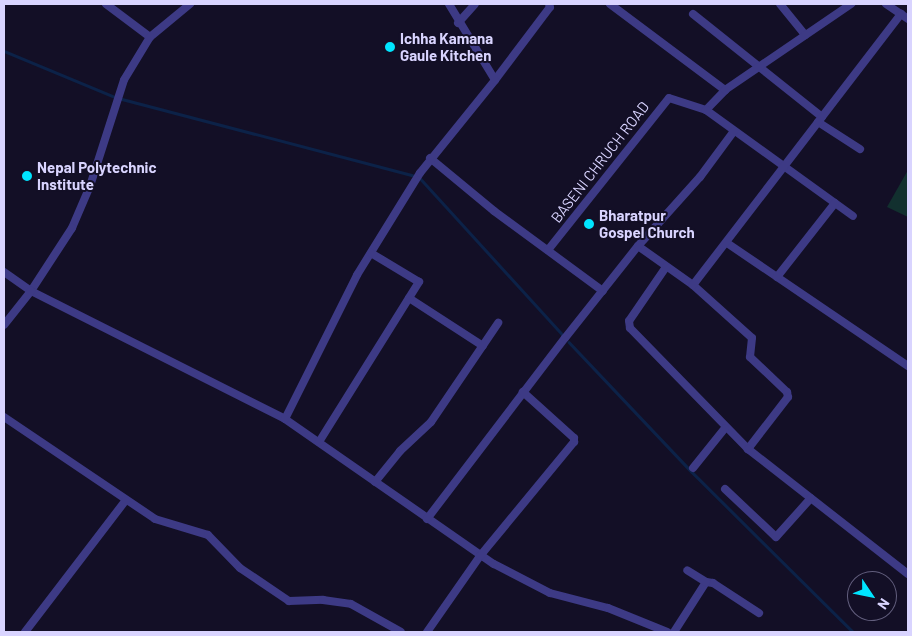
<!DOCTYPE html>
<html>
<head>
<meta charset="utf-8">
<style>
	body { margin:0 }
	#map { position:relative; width:912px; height:636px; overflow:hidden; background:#130f26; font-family:Barlow,sans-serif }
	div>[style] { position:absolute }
	.green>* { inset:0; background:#12302f }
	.stream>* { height:2.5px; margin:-1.25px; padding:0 1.25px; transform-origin:1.25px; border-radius:1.25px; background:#0c2248 }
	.street>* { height:8px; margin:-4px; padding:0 4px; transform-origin:4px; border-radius:4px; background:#3d3a85 }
	.dots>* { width:14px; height:14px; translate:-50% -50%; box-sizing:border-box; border:2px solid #130f26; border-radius:50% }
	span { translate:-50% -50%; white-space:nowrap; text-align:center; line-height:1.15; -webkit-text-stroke:4px #130f26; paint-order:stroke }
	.poi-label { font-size:15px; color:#d9d4ff; font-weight:700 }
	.left { translate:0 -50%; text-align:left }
	.street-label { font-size:15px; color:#d9d4ff }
	.frame { position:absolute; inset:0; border:5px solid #d9d4ff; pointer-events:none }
	.north { position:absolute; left:847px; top:571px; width:50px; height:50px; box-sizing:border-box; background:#130f26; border:1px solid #625e7d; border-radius:50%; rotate:124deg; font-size:14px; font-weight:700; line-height:20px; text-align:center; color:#d9d4ff }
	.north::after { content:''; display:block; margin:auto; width:18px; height:22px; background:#00e5ff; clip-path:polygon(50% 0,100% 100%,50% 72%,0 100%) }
</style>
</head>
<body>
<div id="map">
	<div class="green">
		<i style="clip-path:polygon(908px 170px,908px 217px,887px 207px)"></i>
	</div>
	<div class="stream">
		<i style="left:4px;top:51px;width:120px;rotate:22.5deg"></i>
		<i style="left:122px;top:99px;width:300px;rotate:14.7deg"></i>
		<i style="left:420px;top:178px;width:212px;rotate:47.7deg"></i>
		<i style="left:569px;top:342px;width:178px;rotate:46.6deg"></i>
		<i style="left:691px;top:471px;width:228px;rotate:44.8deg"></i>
	</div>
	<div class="street">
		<i style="left:106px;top:4px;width:55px;rotate:36.9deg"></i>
		<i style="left:190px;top:4px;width:52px;rotate:140.5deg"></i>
		<i style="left:150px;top:37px;width:50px;rotate:121.2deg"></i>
		<i style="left:124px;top:80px;width:111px;rotate:107.8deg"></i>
		<i style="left:90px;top:186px;width:46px;rotate:113.2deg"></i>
		<i style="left:72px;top:228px;width:75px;rotate:123.1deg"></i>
		<i style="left:31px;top:291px;width:284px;rotate:26.7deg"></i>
		<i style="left:285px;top:419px;width:254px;rotate:34.8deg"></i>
		<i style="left:494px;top:564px;width:63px;rotate:27.4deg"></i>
		<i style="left:550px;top:593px;width:60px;rotate:14.5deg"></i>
		<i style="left:608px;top:608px;width:64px;rotate:22.1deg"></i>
		<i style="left:610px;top:4px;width:144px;rotate:36.8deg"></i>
		<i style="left:780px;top:4px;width:40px;rotate:51deg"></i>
		<i style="left:886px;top:4px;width:27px;rotate:34deg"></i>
		<i style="left:693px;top:14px;width:165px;rotate:38.6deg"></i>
		<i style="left:458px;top:23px;width:25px;rotate:-48deg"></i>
		<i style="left:495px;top:80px;width:91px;rotate:-53deg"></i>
		<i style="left:550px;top:7px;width:3px;rotate:-108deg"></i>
		<i style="left:706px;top:110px;width:28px;rotate:-46deg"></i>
		<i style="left:725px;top:90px;width:153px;rotate:-34.3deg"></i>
		<i style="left:818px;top:122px;width:50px;rotate:32.7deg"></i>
		<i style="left:430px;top:158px;width:83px;rotate:39.6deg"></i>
		<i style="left:494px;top:211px;width:135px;rotate:36.3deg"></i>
		<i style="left:727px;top:243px;width:219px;rotate:34.2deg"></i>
		<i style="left:638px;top:246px;width:67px;rotate:35.3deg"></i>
		<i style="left:693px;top:285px;width:79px;rotate:41.9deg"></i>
		<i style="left:752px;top:338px;width:19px;rotate:96deg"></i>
		<i style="left:750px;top:357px;width:51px;rotate:43.4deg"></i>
		<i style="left:787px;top:392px;width:5px;rotate:79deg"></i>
		<i style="left:788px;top:397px;width:66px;rotate:127.6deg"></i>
		<i style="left:548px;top:250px;width:194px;rotate:-51.5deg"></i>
		<i style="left:669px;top:98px;width:39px;rotate:18deg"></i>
		<i style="left:706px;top:110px;width:181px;rotate:35.8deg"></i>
		<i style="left:666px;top:267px;width:65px;rotate:124.4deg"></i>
		<i style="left:629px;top:321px;width:7px;rotate:82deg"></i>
		<i style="left:630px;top:328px;width:169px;rotate:45.7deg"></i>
		<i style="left:748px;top:449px;width:203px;rotate:38deg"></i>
		<i style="left:4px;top:272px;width:33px;rotate:35deg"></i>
		<i style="left:31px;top:291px;width:43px;rotate:128.5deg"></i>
		<i style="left:777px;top:277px;width:94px;rotate:-51.9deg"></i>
		<i style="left:693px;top:285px;width:342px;rotate:-52.5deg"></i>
		<i style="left:409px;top:298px;width:88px;rotate:33deg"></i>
		<i style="left:4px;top:417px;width:182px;rotate:34deg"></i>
		<i style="left:155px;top:519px;width:55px;rotate:16.8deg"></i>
		<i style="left:208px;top:535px;width:46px;rotate:45.9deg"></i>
		<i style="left:240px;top:568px;width:59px;rotate:34deg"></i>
		<i style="left:289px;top:601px;width:34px;rotate:-2deg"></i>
		<i style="left:323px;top:600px;width:28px;rotate:8deg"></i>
		<i style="left:351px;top:604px;width:57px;rotate:29.2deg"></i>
		<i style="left:285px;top:419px;width:161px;rotate:-63.4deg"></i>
		<i style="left:357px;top:275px;width:120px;rotate:-58.3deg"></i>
		<i style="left:420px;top:173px;width:119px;rotate:-51.1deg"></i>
		<i style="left:495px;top:80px;width:89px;rotate:-121.2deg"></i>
		<i style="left:319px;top:442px;width:189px;rotate:-58deg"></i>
		<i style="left:419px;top:282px;width:56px;rotate:-148.9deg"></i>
		<i style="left:693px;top:468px;width:51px;rotate:-51.3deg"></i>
		<i style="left:375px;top:482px;width:40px;rotate:-51deg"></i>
		<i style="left:400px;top:451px;width:42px;rotate:-43.1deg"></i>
		<i style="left:431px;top:422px;width:120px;rotate:-55.9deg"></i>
		<i style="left:725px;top:489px;width:70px;rotate:43.3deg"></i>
		<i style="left:776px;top:537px;width:52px;rotate:-48.1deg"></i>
		<i style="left:427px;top:519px;width:228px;rotate:-52.7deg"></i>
		<i style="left:565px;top:338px;width:117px;rotate:-51.6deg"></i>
		<i style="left:638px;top:246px;width:93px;rotate:-48.1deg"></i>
		<i style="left:700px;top:177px;width:57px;rotate:-53.5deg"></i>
		<i style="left:706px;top:582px;width:7px;rotate:8deg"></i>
		<i style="left:713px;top:583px;width:55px;rotate:33.1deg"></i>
		<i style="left:25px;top:632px;width:165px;rotate:-52.6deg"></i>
		<i style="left:427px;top:632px;width:93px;rotate:-55.1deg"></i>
		<i style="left:480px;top:556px;width:148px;rotate:-50.5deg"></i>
		<i style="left:574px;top:442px;width:4px;rotate:-90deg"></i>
		<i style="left:574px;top:438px;width:69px;rotate:-138deg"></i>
		<i style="left:674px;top:632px;width:59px;rotate:-57.4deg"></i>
		<i style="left:706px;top:582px;width:22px;rotate:-148deg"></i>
	</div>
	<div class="dots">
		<i style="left:390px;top:47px;background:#00e5ff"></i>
		<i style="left:27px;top:176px;background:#00e5ff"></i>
		<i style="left:589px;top:224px;background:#00e5ff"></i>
	</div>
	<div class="poi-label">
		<span class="left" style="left:400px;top:47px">Ichha Kamana<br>Gaule Kitchen</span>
		<span class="left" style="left:37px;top:176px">Nepal Polytechnic<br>Institute</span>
		<span class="left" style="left:599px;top:224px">Bharatpur<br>Gospel Church</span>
	</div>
	<div class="street-label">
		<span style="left:600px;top:162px;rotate:-52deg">BASENI CHRUCH ROAD</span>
	</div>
	<div class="frame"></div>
	<div class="north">N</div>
</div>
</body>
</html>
